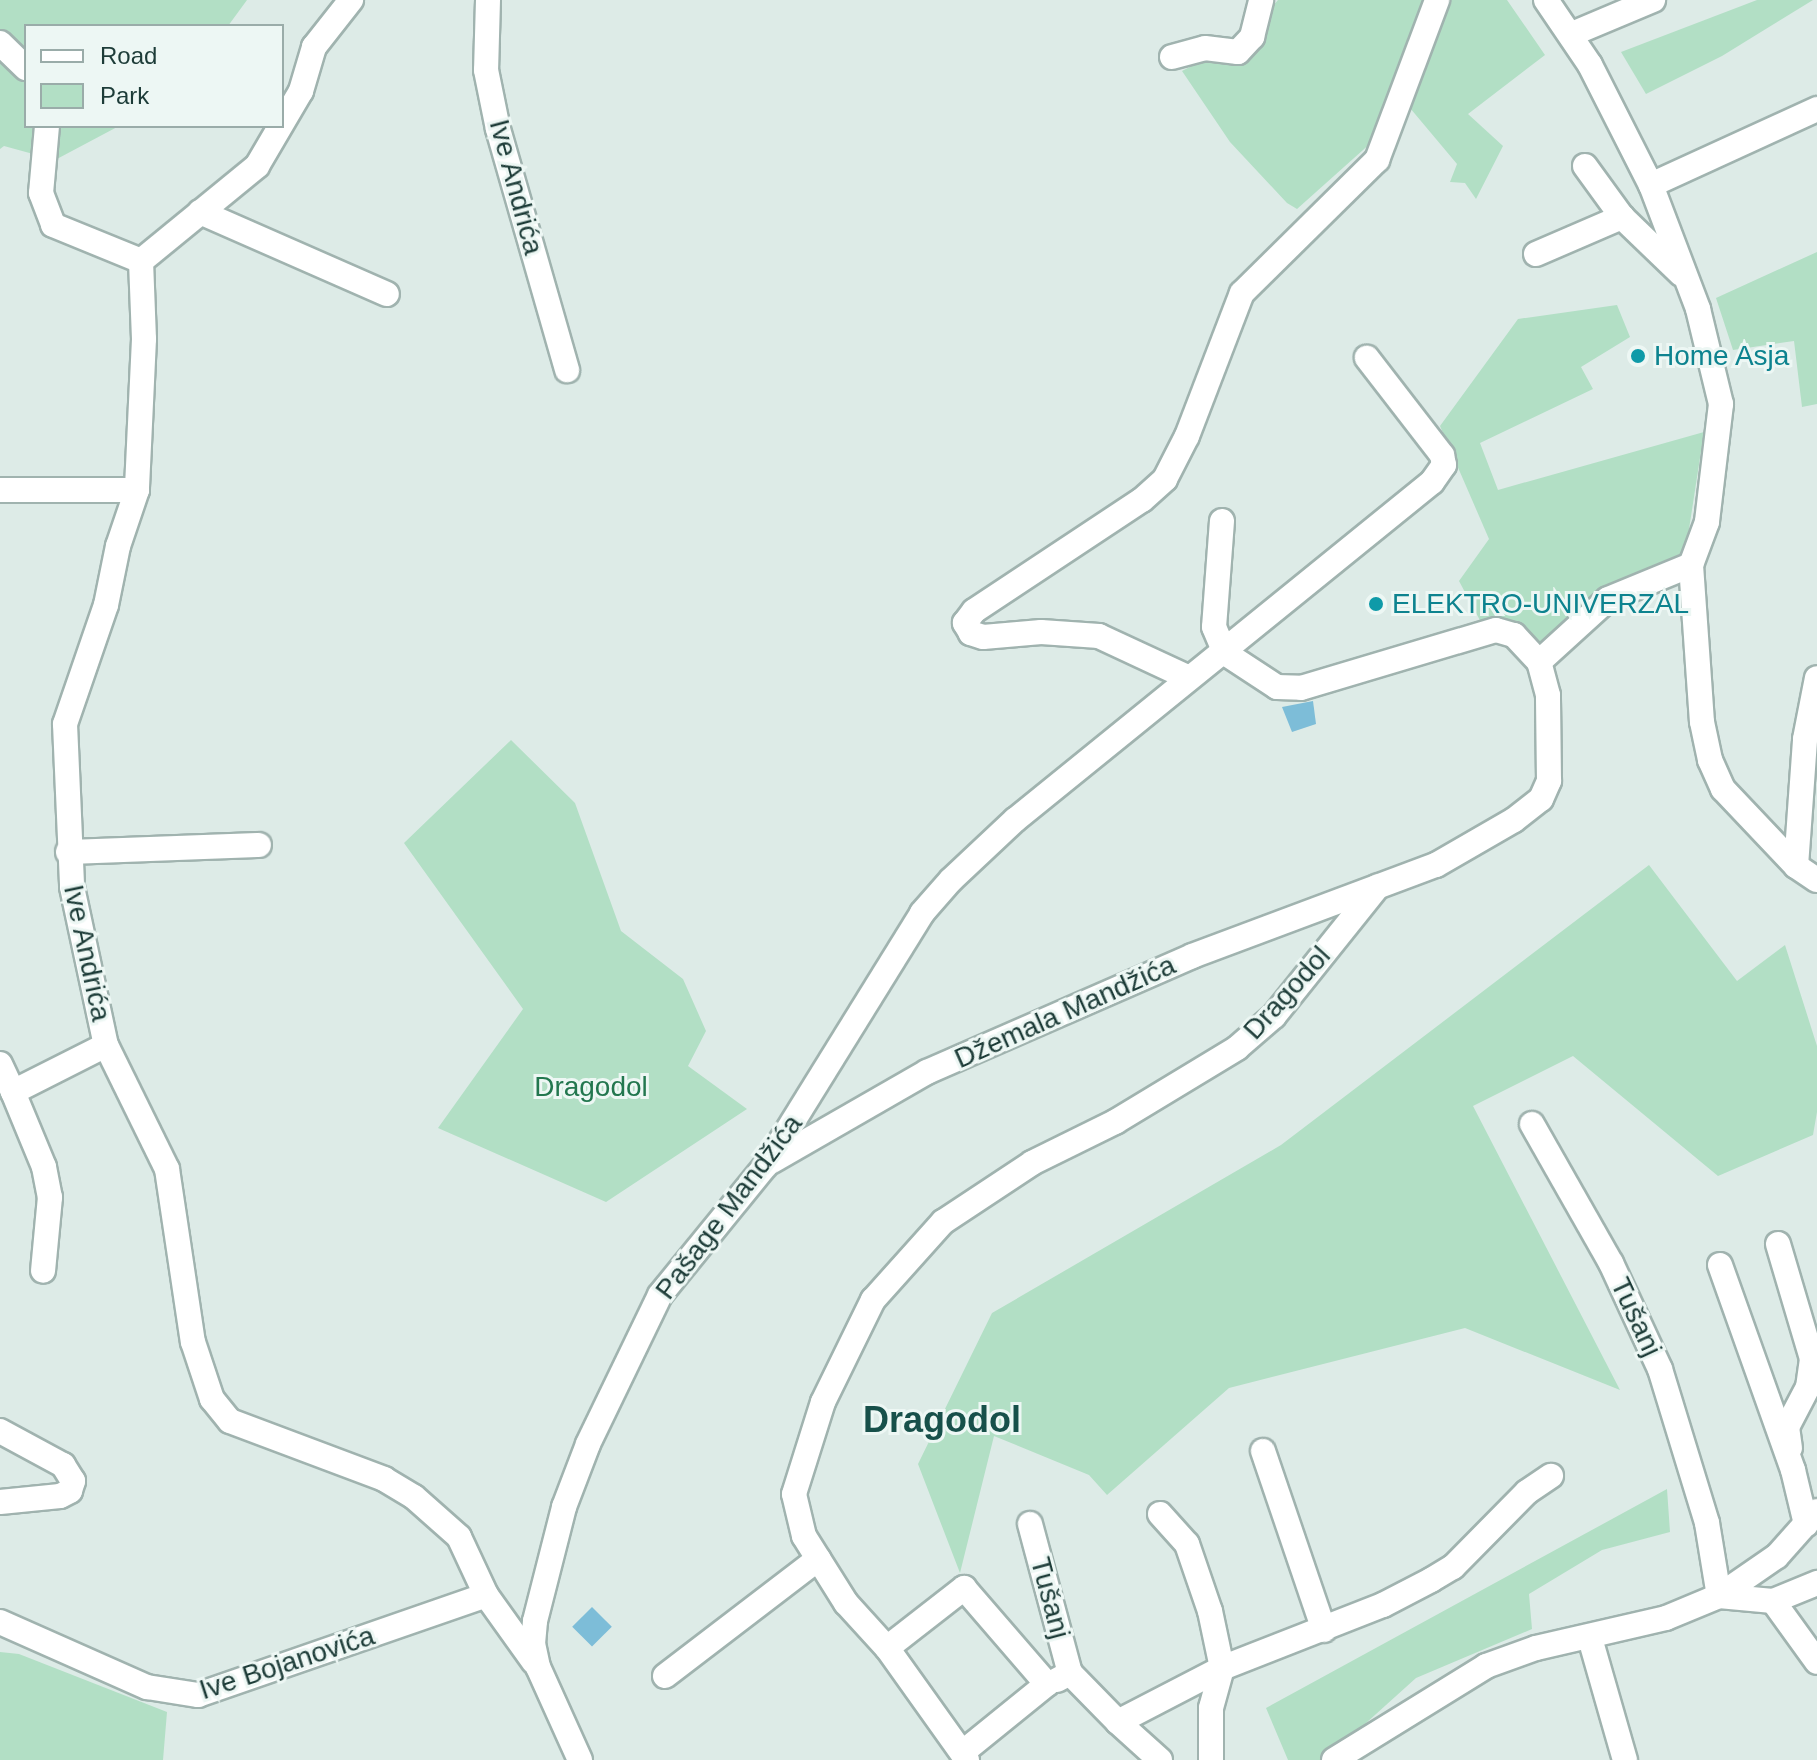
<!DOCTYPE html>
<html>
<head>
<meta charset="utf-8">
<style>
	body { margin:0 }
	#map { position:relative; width:1817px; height:1760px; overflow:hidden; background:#ddebe7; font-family:Helvetica,sans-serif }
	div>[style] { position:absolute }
	.green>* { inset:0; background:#b2dfc5 }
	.water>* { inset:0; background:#7dbdd8; transform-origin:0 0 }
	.roads { filter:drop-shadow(2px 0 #a0b3af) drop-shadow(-2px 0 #a0b3af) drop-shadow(0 2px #a0b3af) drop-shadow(0 -2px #a0b3af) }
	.minor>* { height:24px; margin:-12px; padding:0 12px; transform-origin:12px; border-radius:12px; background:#fff }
	.dots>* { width:22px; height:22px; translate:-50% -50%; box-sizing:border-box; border:4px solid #edf7f4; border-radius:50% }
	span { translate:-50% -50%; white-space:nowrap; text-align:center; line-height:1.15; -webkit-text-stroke:6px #edf7f4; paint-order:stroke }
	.street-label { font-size:28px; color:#1d3c38 }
	.culture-label { font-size:28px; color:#0d838f }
	.left { translate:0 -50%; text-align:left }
	.park-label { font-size:28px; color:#23774f }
	.district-label { font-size:36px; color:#17504a; font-weight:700 }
	.legend { position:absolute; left:24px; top:24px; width:260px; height:104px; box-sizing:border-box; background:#edf7f4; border:2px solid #9aaca9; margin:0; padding:10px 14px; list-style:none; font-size:24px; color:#1d3c38 }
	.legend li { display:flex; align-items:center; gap:16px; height:40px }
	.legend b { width:40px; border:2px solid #9aaca9 }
</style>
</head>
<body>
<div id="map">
	<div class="green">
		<i style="clip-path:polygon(0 0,247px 0,228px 26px,26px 26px,26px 126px,119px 126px,55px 160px,4px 146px,0 149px)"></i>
		<i style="clip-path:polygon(1278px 0,1507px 0,1545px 55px,1468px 114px,1503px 146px,1476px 199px,1465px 183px,1450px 182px,1457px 164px,1410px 108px,1297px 209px,1287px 203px,1230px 142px,1182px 71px,1245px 38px)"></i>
		<i style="clip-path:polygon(1757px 0,1813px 0,1722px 56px,1646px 94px,1621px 52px)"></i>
		<i style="clip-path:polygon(1817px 252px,1817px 404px,1802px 407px,1794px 341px,1733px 350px,1716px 298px)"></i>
		<i style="clip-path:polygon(1617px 305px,1630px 337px,1581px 367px,1593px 389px,1480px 443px,1498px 490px,1704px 432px,1683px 568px,1608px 599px,1554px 655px,1483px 626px,1459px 581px,1489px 539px,1440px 426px,1518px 319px)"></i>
		<i style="clip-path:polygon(511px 740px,575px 803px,621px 931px,683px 979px,706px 1031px,688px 1066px,747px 1109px,606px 1202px,438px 1128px,523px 1009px,404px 843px)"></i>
		<i style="clip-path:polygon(1649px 865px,1737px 981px,1785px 945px,1817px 1046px,1817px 1112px,1813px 1135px,1718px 1176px,1573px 1056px,1473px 1106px,1620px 1390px,1465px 1328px,1229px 1388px,1107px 1495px,1089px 1475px,994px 1436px,960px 1573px,918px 1464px,992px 1313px,1281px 1145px)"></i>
		<i style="clip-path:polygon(1667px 1489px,1670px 1532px,1602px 1550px,1529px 1594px,1532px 1629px,1416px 1678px,1325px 1760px,1288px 1760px,1266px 1708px)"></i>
		<i style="clip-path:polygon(0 1652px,19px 1654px,167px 1712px,163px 1760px,0 1760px)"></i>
	</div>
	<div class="water">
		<i style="clip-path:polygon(1313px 701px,1316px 724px,1292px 732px,1282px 707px)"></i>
		<i style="left:592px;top:1607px;width:28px;height:28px;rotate:45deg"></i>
	</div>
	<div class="roads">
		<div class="minor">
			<i style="left:488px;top:0;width:70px;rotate:91.6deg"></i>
			<i style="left:486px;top:70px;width:60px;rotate:78.5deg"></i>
			<i style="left:498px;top:129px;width:251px;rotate:74deg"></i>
			<i style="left:1546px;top:0;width:78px;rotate:55.9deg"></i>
			<i style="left:1590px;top:65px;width:135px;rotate:63.1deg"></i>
			<i style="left:1651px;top:185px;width:133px;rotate:69.2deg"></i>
			<i style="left:1698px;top:309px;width:98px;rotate:76.4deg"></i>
			<i style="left:1721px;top:404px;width:119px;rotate:96.8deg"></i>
			<i style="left:1707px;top:522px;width:46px;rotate:110.4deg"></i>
			<i style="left:1691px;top:565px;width:157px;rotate:86deg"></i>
			<i style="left:1702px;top:722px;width:39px;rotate:78deg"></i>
			<i style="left:1710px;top:760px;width:32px;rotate:66deg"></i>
			<i style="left:1723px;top:789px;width:106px;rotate:46.5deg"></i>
			<i style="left:1796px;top:866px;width:25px;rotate:34deg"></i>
			<i style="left:1572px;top:34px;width:88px;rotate:-22.8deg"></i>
			<i style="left:0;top:43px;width:36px;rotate:44deg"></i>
			<i style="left:1172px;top:57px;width:34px;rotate:-15deg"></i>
			<i style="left:1205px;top:48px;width:33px;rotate:7deg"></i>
			<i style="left:1238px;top:52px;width:21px;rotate:-47deg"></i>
			<i style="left:1252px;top:37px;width:38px;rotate:-76deg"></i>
			<i style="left:47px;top:126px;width:67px;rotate:95.1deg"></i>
			<i style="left:41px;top:193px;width:34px;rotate:69deg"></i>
			<i style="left:53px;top:225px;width:95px;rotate:22.2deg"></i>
			<i style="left:1585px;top:166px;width:63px;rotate:54deg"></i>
			<i style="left:1622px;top:217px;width:82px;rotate:44deg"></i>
			<i style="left:1651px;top:185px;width:183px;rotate:-24.6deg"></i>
			<i style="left:200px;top:212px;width:204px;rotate:23.7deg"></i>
			<i style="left:1536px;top:254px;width:94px;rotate:-23.3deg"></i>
			<i style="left:141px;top:261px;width:78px;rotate:87.8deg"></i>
			<i style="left:144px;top:339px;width:151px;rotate:92.7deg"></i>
			<i style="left:137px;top:490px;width:59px;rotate:108.7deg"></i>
			<i style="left:118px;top:546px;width:60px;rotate:101.5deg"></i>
			<i style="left:106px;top:605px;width:126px;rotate:109deg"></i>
			<i style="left:65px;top:724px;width:163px;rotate:87.5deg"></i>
			<i style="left:72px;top:887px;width:162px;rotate:77.9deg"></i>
			<i style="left:106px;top:1045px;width:138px;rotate:63.8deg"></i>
			<i style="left:167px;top:1169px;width:175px;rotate:81.5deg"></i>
			<i style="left:193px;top:1342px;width:60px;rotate:71.6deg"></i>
			<i style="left:212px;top:1399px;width:28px;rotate:51deg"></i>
			<i style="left:230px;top:1421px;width:165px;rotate:20.6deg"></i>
			<i style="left:384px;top:1479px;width:35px;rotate:31deg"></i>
			<i style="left:414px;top:1497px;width:60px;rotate:41.6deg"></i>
			<i style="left:459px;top:1537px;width:64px;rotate:65deg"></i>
			<i style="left:486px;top:1595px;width:82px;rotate:54.4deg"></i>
			<i style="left:141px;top:261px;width:150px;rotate:-39.3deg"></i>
			<i style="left:257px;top:166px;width:87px;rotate:-59.6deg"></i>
			<i style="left:301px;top:91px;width:46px;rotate:-73.5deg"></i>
			<i style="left:314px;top:47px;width:60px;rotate:-51.8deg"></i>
			<i style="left:0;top:490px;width:137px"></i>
			<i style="left:1222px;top:521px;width:106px;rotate:94.3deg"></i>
			<i style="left:1214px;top:627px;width:28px;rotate:67deg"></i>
			<i style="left:1225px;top:653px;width:62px;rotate:33.2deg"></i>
			<i style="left:1277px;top:687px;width:24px;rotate:2deg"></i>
			<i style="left:1301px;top:688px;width:203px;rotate:-16.6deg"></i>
			<i style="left:1496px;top:630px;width:19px;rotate:16deg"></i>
			<i style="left:1514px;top:635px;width:37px;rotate:47deg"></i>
			<i style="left:1187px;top:677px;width:97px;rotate:-155deg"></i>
			<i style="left:1099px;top:636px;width:58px;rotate:-176.1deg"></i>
			<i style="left:1041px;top:632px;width:58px;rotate:175.1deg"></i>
			<i style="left:983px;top:637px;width:13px;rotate:-162deg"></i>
			<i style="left:971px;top:633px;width:12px;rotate:-121deg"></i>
			<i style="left:965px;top:623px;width:15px;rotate:-53deg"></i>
			<i style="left:974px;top:611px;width:201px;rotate:-33.5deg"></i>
			<i style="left:1142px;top:500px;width:31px;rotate:-42deg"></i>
			<i style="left:1165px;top:479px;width:48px;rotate:-62.9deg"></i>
			<i style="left:1187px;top:436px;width:153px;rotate:-69deg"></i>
			<i style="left:1242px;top:293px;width:190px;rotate:-44.6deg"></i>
			<i style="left:1377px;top:160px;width:171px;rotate:-69.4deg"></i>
			<i style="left:68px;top:852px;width:191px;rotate:-2.1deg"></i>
			<i style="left:1796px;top:866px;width:127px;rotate:-85.9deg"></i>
			<i style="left:1805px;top:739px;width:62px;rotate:-78.9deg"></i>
			<i style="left:0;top:1064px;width:31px;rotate:65deg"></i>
			<i style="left:13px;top:1092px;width:104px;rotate:-26.8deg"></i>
			<i style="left:13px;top:1092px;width:81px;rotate:67.5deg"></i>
			<i style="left:44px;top:1167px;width:31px;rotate:79deg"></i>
			<i style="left:50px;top:1197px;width:74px;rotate:95.4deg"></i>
			<i style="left:1532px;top:1124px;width:160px;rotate:60.4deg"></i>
			<i style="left:1611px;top:1263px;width:117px;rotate:65.2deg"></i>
			<i style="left:1660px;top:1369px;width:161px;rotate:73deg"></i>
			<i style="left:1707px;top:1523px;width:74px;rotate:80.7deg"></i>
			<i style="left:1719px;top:1596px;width:54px;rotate:5.3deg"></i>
			<i style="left:1773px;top:1601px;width:75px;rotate:54.2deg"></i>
			<i style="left:772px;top:1161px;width:179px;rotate:-29.9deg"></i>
			<i style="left:927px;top:1072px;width:289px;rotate:-23.6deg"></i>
			<i style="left:1192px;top:956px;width:260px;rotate:-20.5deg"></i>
			<i style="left:1436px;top:865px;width:90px;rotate:-30deg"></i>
			<i style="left:1514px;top:820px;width:34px;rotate:-38deg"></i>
			<i style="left:1541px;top:799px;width:20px;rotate:-66deg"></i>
			<i style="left:1549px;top:781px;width:86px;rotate:-90.7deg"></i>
			<i style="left:1548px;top:695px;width:34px;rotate:-105deg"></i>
			<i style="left:1539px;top:662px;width:93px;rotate:-42.4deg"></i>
			<i style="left:1608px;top:599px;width:90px;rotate:-22.3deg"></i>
			<i style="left:1778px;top:1244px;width:120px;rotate:73.5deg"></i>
			<i style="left:1812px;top:1359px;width:28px;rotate:98deg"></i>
			<i style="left:1808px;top:1387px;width:45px;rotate:117.7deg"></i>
			<i style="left:1787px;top:1427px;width:21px;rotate:82deg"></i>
			<i style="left:1720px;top:1265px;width:218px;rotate:70.4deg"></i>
			<i style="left:1793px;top:1470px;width:56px;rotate:76.5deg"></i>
			<i style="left:0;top:1431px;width:72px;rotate:28.4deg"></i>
			<i style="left:63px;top:1465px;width:19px;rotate:58deg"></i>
			<i style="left:73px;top:1481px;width:10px;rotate:107deg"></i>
			<i style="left:70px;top:1491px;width:11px;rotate:153deg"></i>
			<i style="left:60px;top:1496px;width:60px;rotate:174.3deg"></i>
			<i style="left:1263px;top:1451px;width:189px;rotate:71.2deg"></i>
			<i style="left:1160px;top:1514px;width:40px;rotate:48deg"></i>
			<i style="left:1187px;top:1544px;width:71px;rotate:71.1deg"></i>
			<i style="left:1210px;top:1611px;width:58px;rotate:78.1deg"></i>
			<i style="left:1222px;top:1668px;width:41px;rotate:105.4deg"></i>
			<i style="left:1211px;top:1708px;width:52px;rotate:90deg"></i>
			<i style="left:1030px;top:1524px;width:154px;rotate:75deg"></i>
			<i style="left:1773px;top:1601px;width:48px;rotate:-22.2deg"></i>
			<i style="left:0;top:1622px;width:161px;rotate:23.9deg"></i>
			<i style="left:147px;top:1687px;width:52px;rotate:8.9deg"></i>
			<i style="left:198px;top:1695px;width:305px;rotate:-19.1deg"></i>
			<i style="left:1590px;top:1638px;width:127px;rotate:74deg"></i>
			<i style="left:887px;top:1648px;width:98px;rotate:-37.9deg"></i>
			<i style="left:964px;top:1588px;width:127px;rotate:49.2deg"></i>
			<i style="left:1047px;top:1684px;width:108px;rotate:141deg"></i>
			<i style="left:665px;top:1676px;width:193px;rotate:-37.4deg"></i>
			<i style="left:1057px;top:1680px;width:15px;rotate:-28deg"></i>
			<i style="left:1070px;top:1673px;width:69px;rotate:45.6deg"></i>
			<i style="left:580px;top:1760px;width:102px;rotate:-114.3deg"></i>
			<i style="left:538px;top:1667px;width:24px;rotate:-102deg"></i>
			<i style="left:533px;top:1644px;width:23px;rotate:-85deg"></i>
			<i style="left:535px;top:1621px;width:118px;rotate:-75.7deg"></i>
			<i style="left:564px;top:1507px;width:67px;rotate:-69.1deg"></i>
			<i style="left:588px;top:1444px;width:165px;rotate:-64.2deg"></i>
			<i style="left:660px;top:1295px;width:168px;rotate:-50.8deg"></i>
			<i style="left:766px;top:1165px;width:296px;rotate:-58.2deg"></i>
			<i style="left:922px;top:913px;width:44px;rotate:-48.7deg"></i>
			<i style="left:951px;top:880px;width:88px;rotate:-43.2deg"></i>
			<i style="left:1015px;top:820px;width:537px;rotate:-39.03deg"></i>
			<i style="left:1432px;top:482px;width:21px;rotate:-55deg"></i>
			<i style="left:1444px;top:465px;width:10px;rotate:-101deg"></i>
			<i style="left:1442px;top:455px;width:123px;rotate:-127.7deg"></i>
			<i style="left:967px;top:1760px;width:138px;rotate:-125.5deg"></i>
			<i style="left:887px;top:1648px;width:61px;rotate:-132.3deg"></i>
			<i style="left:846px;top:1603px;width:79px;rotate:-122.1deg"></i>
			<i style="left:804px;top:1536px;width:43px;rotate:-103.4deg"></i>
			<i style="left:794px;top:1494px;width:96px;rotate:-72.5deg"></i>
			<i style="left:823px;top:1402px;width:114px;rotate:-63.9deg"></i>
			<i style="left:873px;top:1300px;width:105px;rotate:-48.1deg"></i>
			<i style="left:943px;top:1222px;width:107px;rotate:-33.5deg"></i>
			<i style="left:1032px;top:1163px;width:93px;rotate:-26.3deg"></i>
			<i style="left:1115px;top:1122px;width:143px;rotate:-31.2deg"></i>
			<i style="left:1237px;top:1048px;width:49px;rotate:-40.9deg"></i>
			<i style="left:1274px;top:1016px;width:166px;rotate:-51.3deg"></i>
			<i style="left:1160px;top:1760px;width:57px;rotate:-137.9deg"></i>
			<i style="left:1118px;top:1722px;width:117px;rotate:-27.4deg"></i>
			<i style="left:1222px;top:1668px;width:173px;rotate:-21.4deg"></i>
			<i style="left:1383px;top:1605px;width:54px;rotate:-27.5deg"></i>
			<i style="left:1431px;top:1580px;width:26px;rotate:-31deg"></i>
			<i style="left:1453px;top:1567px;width:105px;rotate:-45.4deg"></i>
			<i style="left:1527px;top:1492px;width:29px;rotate:-34deg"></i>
			<i style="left:1334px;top:1760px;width:179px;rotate:-31.7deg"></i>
			<i style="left:1486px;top:1666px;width:53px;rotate:-19.8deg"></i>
			<i style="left:1536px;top:1648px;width:133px;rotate:-13deg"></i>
			<i style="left:1666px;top:1618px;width:57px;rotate:-22.5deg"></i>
			<i style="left:1719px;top:1596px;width:70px;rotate:-34.6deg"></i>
			<i style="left:1777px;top:1556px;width:60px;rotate:-48.4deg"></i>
		</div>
	</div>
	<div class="dots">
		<i style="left:1638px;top:356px;background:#0f9aa8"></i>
		<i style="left:1376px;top:604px;background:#0f9aa8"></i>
	</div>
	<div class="street-label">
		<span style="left:516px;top:187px;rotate:75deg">Ive Andrića</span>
		<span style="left:87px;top:953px;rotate:78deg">Ive Andrića</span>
		<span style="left:1287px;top:993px;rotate:-48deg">Dragodol</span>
		<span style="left:1065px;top:1012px;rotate:-24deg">Džemala Mandžića</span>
		<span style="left:729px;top:1207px;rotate:-53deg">Pašage Mandžića</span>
		<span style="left:1636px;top:1317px;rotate:65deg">Tušanj</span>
		<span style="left:1050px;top:1598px;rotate:75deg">Tušanj</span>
		<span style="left:287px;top:1663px;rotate:-18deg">Ive Bojanovića</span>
	</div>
	<div class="culture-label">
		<span class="left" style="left:1654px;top:356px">Home Asja</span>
		<span class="left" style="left:1392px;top:604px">ELEKTRO-UNIVERZAL</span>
	</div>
	<div class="park-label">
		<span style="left:591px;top:1087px">Dragodol</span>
	</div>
	<div class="district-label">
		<span style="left:942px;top:1420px">Dragodol</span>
	</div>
	<ul class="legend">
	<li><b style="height:10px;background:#fff"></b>Road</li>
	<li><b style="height:22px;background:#b2dfc5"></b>Park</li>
	</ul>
</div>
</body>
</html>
